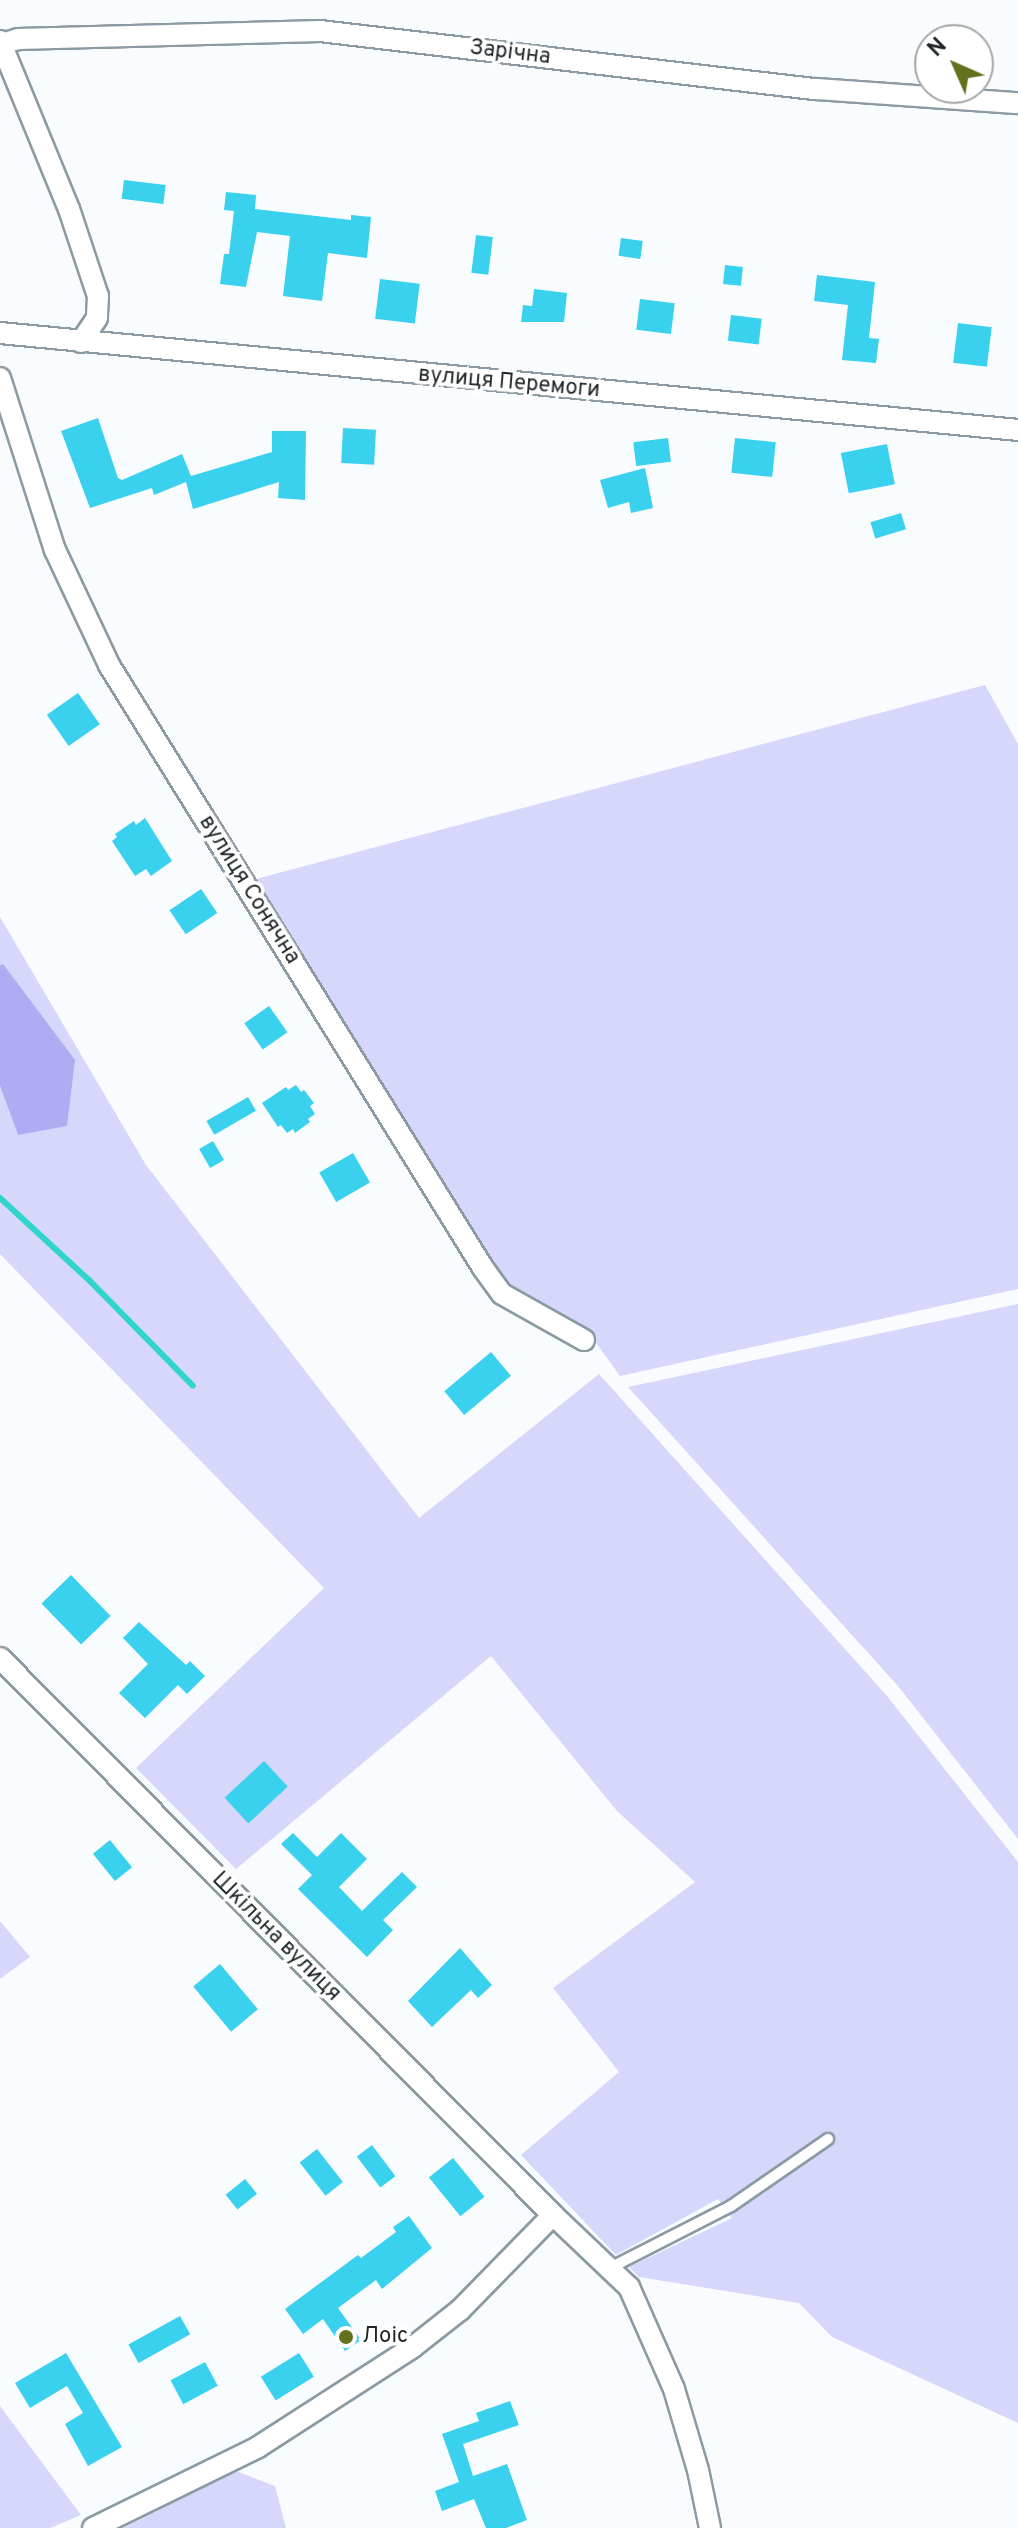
<!DOCTYPE html>
<html>
<head>
<meta charset="utf-8">
<style>
	body { margin:0 }
	#map { position:relative; width:1018px; height:2528px; overflow:hidden; background:#f9fcfe; font-family:Overpass,sans-serif }
	div>[style] { position:absolute }
	.green>* { inset:0; background:#d7d7fb }
	.forest>* { inset:0; background:#afacf4 }
	.stream>* { height:6px; margin:-3px; padding:0 3px; transform-origin:3px; border-radius:3px; background:#2fd4cc }
	.building>* { inset:0; background:#39d1ee; transform-origin:0 0 }
	.roads { filter:drop-shadow(2px 0 #8b9aa3) drop-shadow(-2px 0 #8b9aa3) drop-shadow(0 2px #8b9aa3) drop-shadow(0 -2px #8b9aa3) }
	.service>* { height:10px; margin:-5px; padding:0 5px; transform-origin:5px; border-radius:5px; background:#fff }
	.minor>* { height:20px; margin:-10px; padding:0 10px; transform-origin:10px; border-radius:10px; background:#fff }
	.dots>* { width:22px; height:22px; translate:-50% -50%; box-sizing:border-box; border:4px solid #fff; border-radius:50% }
	span { translate:-50% -50%; white-space:nowrap; text-align:center; line-height:1.15; -webkit-text-stroke:7px #fff; paint-order:stroke }
	.street-label { font-size:22px; color:#1f2528 }
	.poi-label { font-size:22px; color:#1f2528 }
	.left { translate:0 -50%; text-align:left }
	.north { position:absolute; left:914px; top:24px; width:80px; height:80px; box-sizing:border-box; background:#fff; border:2px solid #a5a8a9; border-radius:50%; rotate:315deg; font-size:22px; font-weight:700; line-height:32px; text-align:center; color:#1f2528 }
	.north::after { content:''; display:block; margin:auto; width:28px; height:36px; background:#63711c; clip-path:polygon(50% 0,100% 100%,50% 72%,0 100%) }
</style>
</head>
<body>
<div id="map">
	<div class="green">
		<i style="clip-path:polygon(985px 685px,1018px 744px,1018px 1289px,620px 1376px,588px 1332px,507px 1288px,490px 1264px,252px 880px)"></i>
		<i style="clip-path:polygon(0 917px,146px 1165px,419px 1518px,599px 1374px,887px 1696px,1018px 1862px,1018px 2423px,832px 2337px,799px 2303px,639px 2277px,629px 2267px,732px 2218px,718px 2199px,616px 2255px,521px 2155px,619px 2072px,553px 1988px,695px 1882px,617px 1811px,491px 1656px,236px 1869px,136px 1768px,324px 1588px,0 1254px,0 1086px,18px 1135px,3px 964px,0 965px)"></i>
		<i style="clip-path:polygon(1018px 1304px,1018px 1839px,898px 1686px,628px 1387px)"></i>
		<i style="clip-path:polygon(0 1921px,30px 1957px,0 1979px)"></i>
		<i style="clip-path:polygon(0 2406px,81px 2515px,50px 2528px,0 2528px)"></i>
		<i style="clip-path:polygon(236px 2471px,275px 2486px,286px 2528px,123px 2528px)"></i>
	</div>
	<div class="forest">
		<i style="clip-path:polygon(3px 964px,75px 1060px,67px 1126px,18px 1135px,0 1086px,0 965px)"></i>
	</div>
	<div class="stream">
		<i style="left:0;top:1198px;width:121px;rotate:42.7deg"></i>
		<i style="left:89px;top:1280px;width:148px;rotate:45.5deg"></i>
	</div>
	<div class="building">
		<i style="left:124px;top:180px;width:42px;height:19px;rotate:7deg"></i>
		<i style="clip-path:polygon(226px 192px,256px 195px,255px 209px,351px 220px,351px 215px,371px 217px,367px 258px,328px 253px,322px 301px,283px 296px,290px 236px,257px 232px,246px 287px,220px 284px,224px 254px,229px 254px,234px 211px,224px 210px)"></i>
		<i style="left:476px;top:235px;width:17px;height:38px;rotate:7deg"></i>
		<i style="left:621px;top:238px;width:22px;height:18px;rotate:8deg"></i>
		<i style="left:725px;top:265px;width:18px;height:19px;rotate:6deg"></i>
		<i style="clip-path:polygon(817px 275px,875px 282px,869px 338px,879px 339px,876px 363px,842px 360px,848px 305px,814px 301px)"></i>
		<i style="left:380px;top:279px;width:40px;height:40px;rotate:7deg"></i>
		<i style="clip-path:polygon(534px 289px,567px 293px,564px 322px,521px 322px,523px 305px,532px 306px)"></i>
		<i style="left:640px;top:299px;width:35px;height:31px;rotate:7deg"></i>
		<i style="left:731px;top:315px;width:31px;height:26px;rotate:7deg"></i>
		<i style="left:958px;top:323px;width:34px;height:40px;rotate:7deg"></i>
		<i style="clip-path:polygon(98px 418px,118px 478px,122px 480px,182px 454px,191px 476px,272px 452px,272px 431px,306px 431px,305px 500px,278px 498px,279px 482px,193px 509px,186px 482px,154px 495px,152px 488px,90px 508px,61px 431px)"></i>
		<i style="left:343px;top:428px;width:33px;height:35px;rotate:3deg"></i>
		<i style="left:668px;top:438px;width:24px;height:35px;rotate:83deg"></i>
		<i style="left:735px;top:438px;width:41px;height:35px;rotate:6deg"></i>
		<i style="left:887px;top:444px;width:41px;height:47px;rotate:79deg"></i>
		<i style="clip-path:polygon(645px 468px,653px 508px,631px 513px,629px 502px,608px 508px,600px 480px)"></i>
		<i style="left:901px;top:513px;width:17px;height:32px;rotate:73deg"></i>
		<i style="left:78px;top:693px;width:38px;height:38px;rotate:55deg"></i>
		<i style="clip-path:polygon(145px 818px,172px 861px,151px 876px,146px 869px,135px 876px,112px 841px,117px 837px,115px 834px,134px 821px,136px 825px)"></i>
		<i style="left:201px;top:889px;width:29px;height:38px;rotate:56deg"></i>
		<i style="left:269px;top:1006px;width:32px;height:30px;rotate:55deg"></i>
		<i style="clip-path:polygon(296px 1085px,301px 1092px,304px 1090px,314px 1103px,310px 1106px,315px 1114px,308px 1119px,310px 1122px,295px 1133px,293px 1129px,287px 1133px,281px 1125px,278px 1127px,262px 1103px,286px 1087px,288px 1090px)"></i>
		<i style="left:248px;top:1097px;width:16px;height:48px;rotate:60deg"></i>
		<i style="left:213px;top:1141px;width:22px;height:16px;rotate:60deg"></i>
		<i style="left:353px;top:1153px;width:34px;height:39px;rotate:60deg"></i>
		<i style="left:491px;top:1352px;width:31px;height:61px;rotate:50deg"></i>
		<i style="left:71px;top:1575px;width:57px;height:41px;rotate:46deg"></i>
		<i style="clip-path:polygon(139px 1622px,186px 1665px,190px 1661px,205px 1676px,187px 1694px,178px 1685px,145px 1718px,119px 1693px,148px 1664px,123px 1638px)"></i>
		<i style="left:264px;top:1761px;width:35px;height:54px;rotate:47deg"></i>
		<i style="clip-path:polygon(293px 1833px,317px 1857px,341px 1833px,367px 1859px,339px 1887px,362px 1911px,402px 1872px,417px 1887px,383px 1920px,393px 1930px,367px 1957px,298px 1889px,312px 1875px,281px 1844px)"></i>
		<i style="left:110px;top:1840px;width:35px;height:22px;rotate:51deg"></i>
		<i style="clip-path:polygon(460px 1948px,492px 1985px,478px 1998px,471px 1990px,432px 2027px,408px 2001px)"></i>
		<i style="left:220px;top:1964px;width:59px;height:35px;rotate:50deg"></i>
		<i style="left:372px;top:2145px;width:39px;height:19px;rotate:53deg"></i>
		<i style="left:317px;top:2149px;width:42px;height:22px;rotate:52deg"></i>
		<i style="left:453px;top:2158px;width:50px;height:31px;rotate:51deg"></i>
		<i style="left:245px;top:2179px;width:19px;height:25px;rotate:51deg"></i>
		<i style="clip-path:polygon(409px 2216px,432px 2248px,382px 2289px,376px 2280px,338px 2308px,361px 2340px,345px 2351px,323px 2319px,303px 2334px,285px 2309px,358px 2255px,361px 2258px,396px 2232px,393px 2227px)"></i>
		<i style="left:180px;top:2316px;width:21px;height:59px;rotate:61deg"></i>
		<i style="clip-path:polygon(66px 2353px,122px 2447px,88px 2466px,65px 2424px,83px 2413px,67px 2386px,30px 2408px,15px 2383px)"></i>
		<i style="left:299px;top:2353px;width:28px;height:45px;rotate:58deg"></i>
		<i style="left:205px;top:2362px;width:27px;height:39px;rotate:62deg"></i>
		<i style="clip-path:polygon(510px 2401px,519px 2425px,463px 2444px,473px 2476px,507px 2464px,527px 2520px,506px 2528px,486px 2528px,474px 2499px,442px 2511px,435px 2491px,459px 2482px,442px 2434px,479px 2421px,476px 2413px)"></i>
	</div>
	<div class="roads">
		<div class="service">
			<i style="left:608px;top:2269px;width:138px;rotate:-27.1deg"></i>
			<i style="left:731px;top:2206px;width:118px;rotate:-34.6deg"></i>
		</div>
		<div class="minor">
			<i style="left:0;top:41px;width:182px;rotate:67.7deg"></i>
			<i style="left:69px;top:209px;width:92px;rotate:71.6deg"></i>
			<i style="left:98px;top:296px;width:22px;rotate:93deg"></i>
			<i style="left:97px;top:318px;width:29px;rotate:124deg"></i>
			<i style="left:1px;top:44px;width:18px;rotate:-16deg"></i>
			<i style="left:18px;top:39px;width:302px;rotate:-1.5deg"></i>
			<i style="left:320px;top:31px;width:499px;rotate:6.7deg"></i>
			<i style="left:816px;top:89px;width:202px;rotate:4deg"></i>
			<i style="left:0;top:333px;width:1023px;rotate:5.44deg"></i>
			<i style="left:0;top:378px;width:181px;rotate:72.3deg"></i>
			<i style="left:55px;top:550px;width:127px;rotate:64.8deg"></i>
			<i style="left:109px;top:665px;width:710px;rotate:58.19deg"></i>
			<i style="left:483px;top:1268px;width:32px;rotate:54deg"></i>
			<i style="left:502px;top:1294px;width:94px;rotate:29.3deg"></i>
			<i style="left:0;top:1658px;width:785px;rotate:45.21deg"></i>
			<i style="left:553px;top:2215px;width:105px;rotate:43.5deg"></i>
			<i style="left:629px;top:2287px;width:111px;rotate:66.2deg"></i>
			<i style="left:674px;top:2389px;width:84px;rotate:73.5deg"></i>
			<i style="left:698px;top:2470px;width:59px;rotate:78.3deg"></i>
			<i style="left:93px;top:2528px;width:184px;rotate:-26.1deg"></i>
			<i style="left:258px;top:2447px;width:184px;rotate:-32.8deg"></i>
			<i style="left:413px;top:2347px;width:60px;rotate:-38.2deg"></i>
			<i style="left:460px;top:2310px;width:133px;rotate:-45.6deg"></i>
		</div>
	</div>
	<div class="dots">
		<i style="left:346px;top:2337px;background:#63711c"></i>
	</div>
	<div class="street-label">
		<span style="left:510px;top:53px;rotate:7deg">Зарічна</span>
		<span style="left:509px;top:383px;rotate:5deg">вулиця Перемоги</span>
		<span style="left:249px;top:890px;rotate:58deg">вулиця Сонячна</span>
		<span style="left:276px;top:1937px;rotate:45deg">Шкільна вулиця</span>
	</div>
	<div class="poi-label">
		<span class="left" style="left:362px;top:2337px">Лоіс</span>
	</div>
	<div class="north">N</div>
</div>
</body>
</html>
